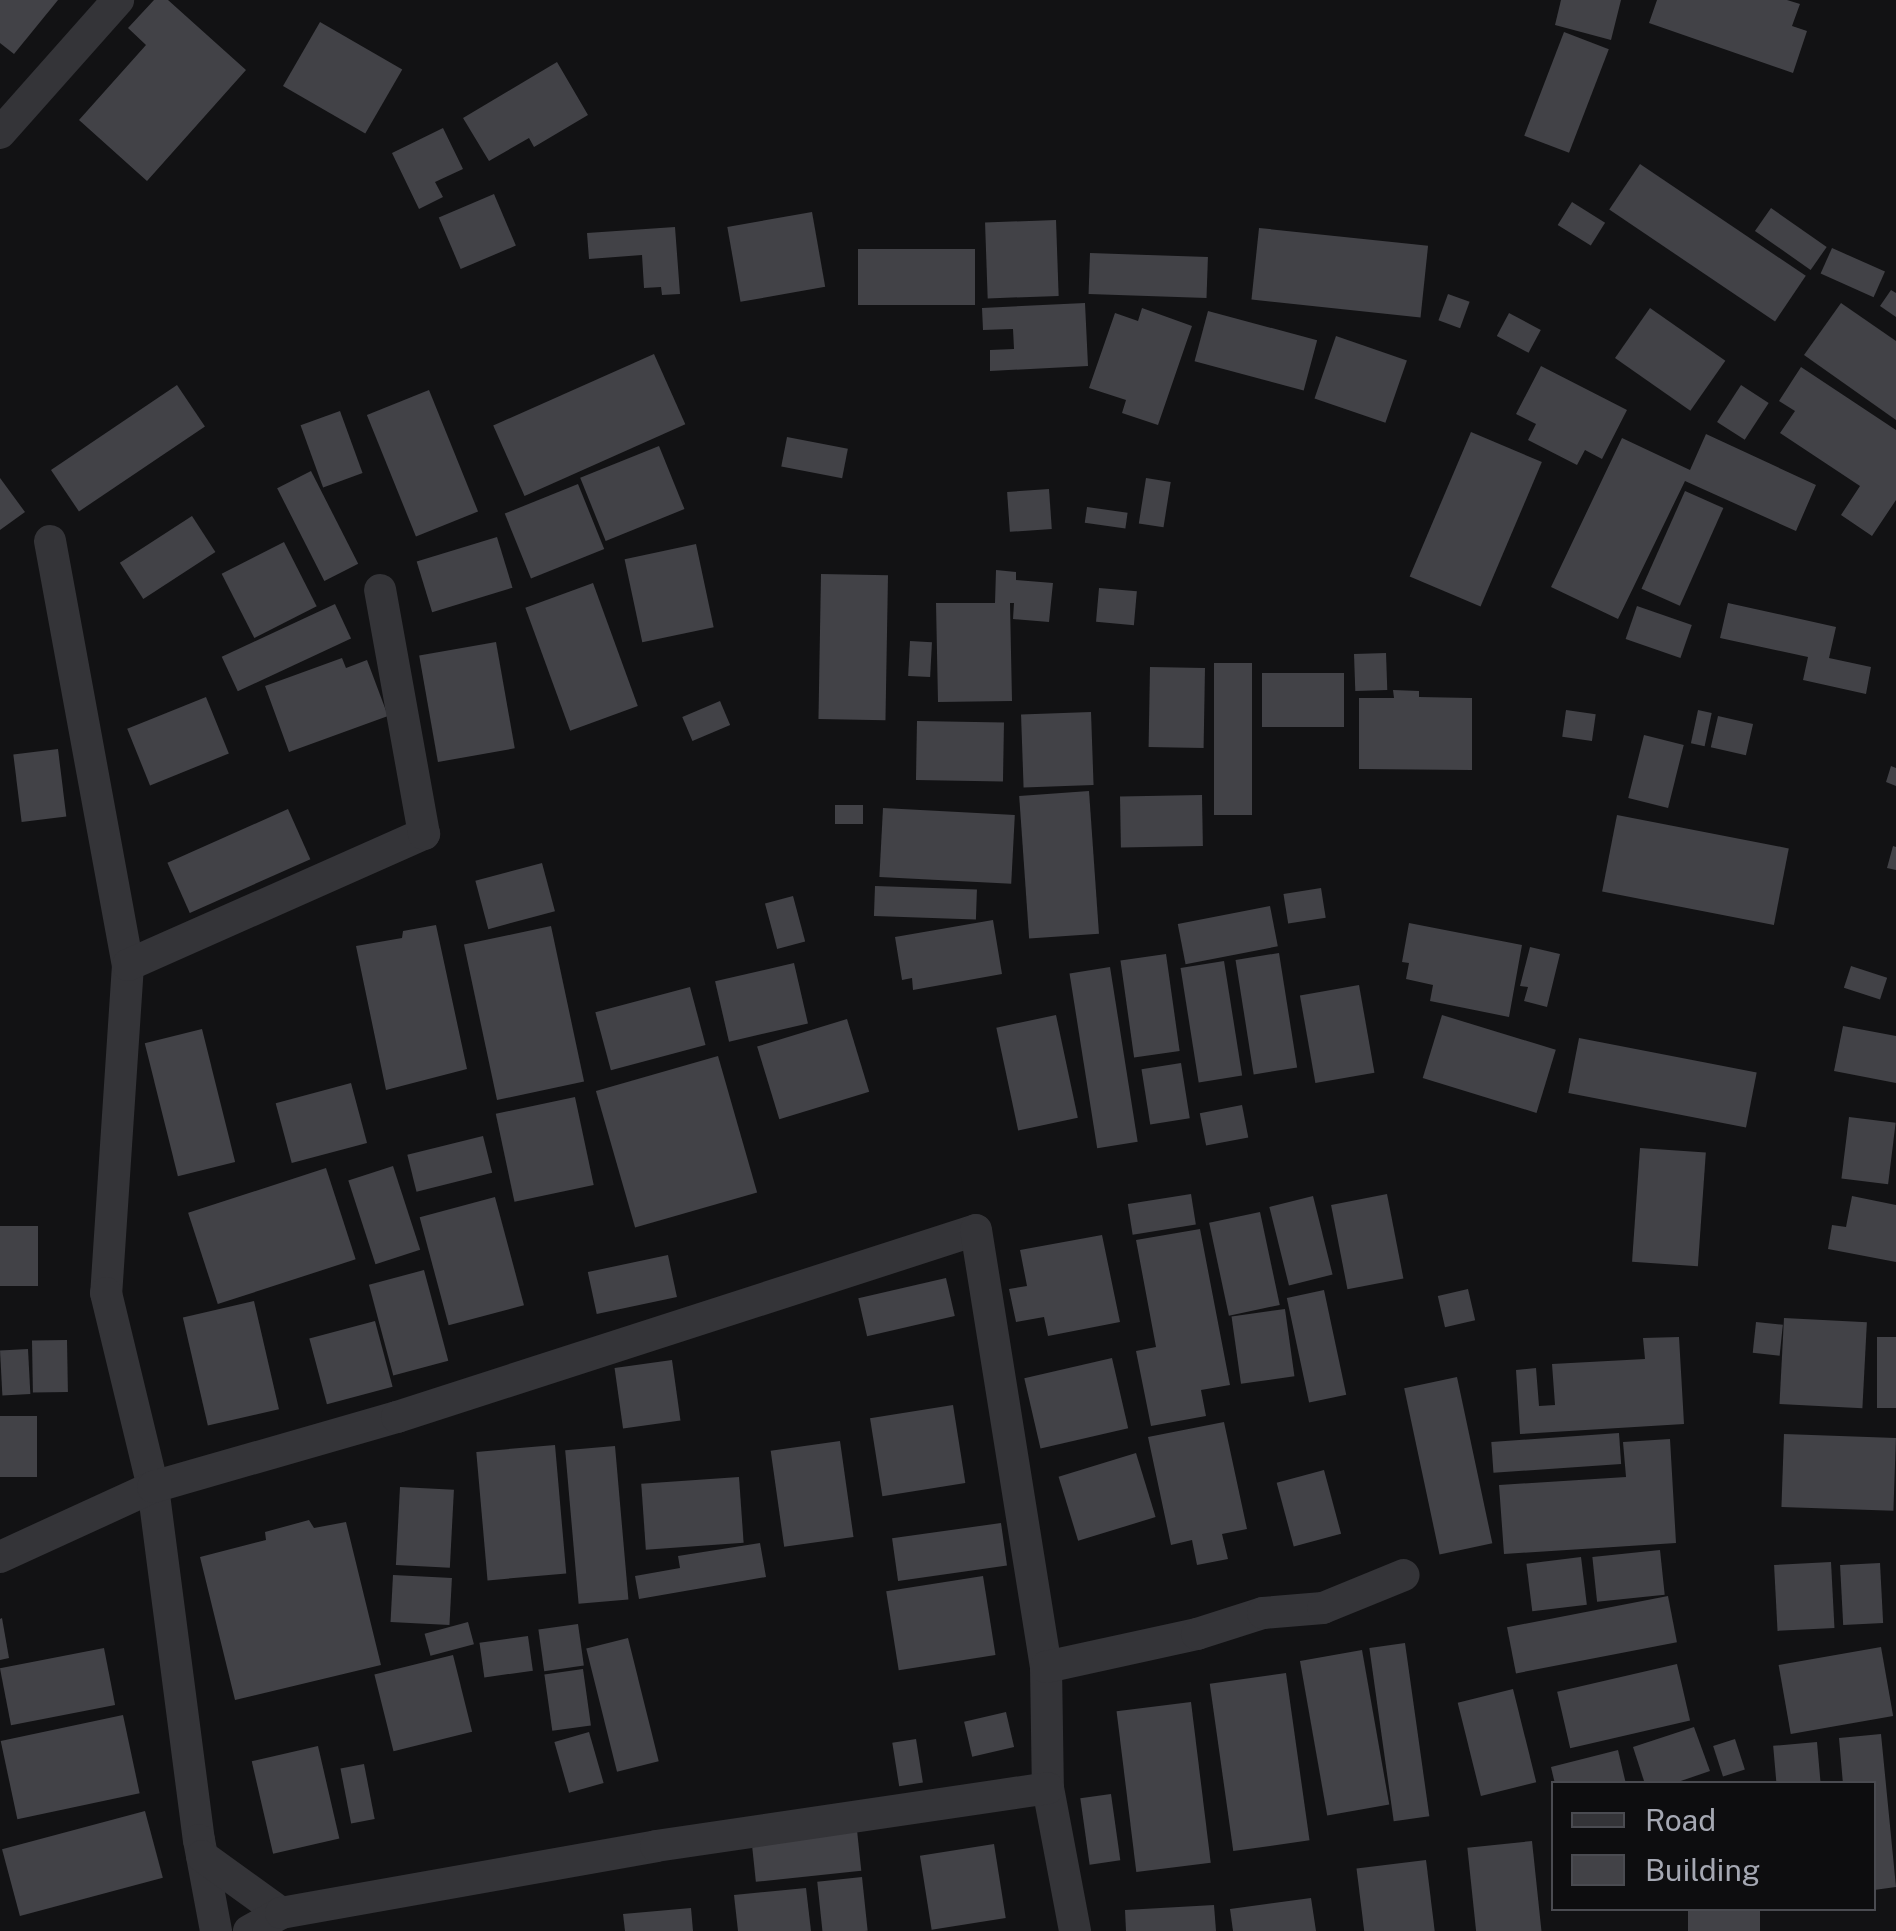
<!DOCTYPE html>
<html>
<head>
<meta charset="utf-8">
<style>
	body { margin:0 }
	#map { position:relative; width:1896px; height:1931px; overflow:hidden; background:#121214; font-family:"Public Sans",sans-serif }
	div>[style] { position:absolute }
	.building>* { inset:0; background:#424247; transform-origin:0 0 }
	.street>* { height:32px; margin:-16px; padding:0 16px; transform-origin:16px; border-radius:16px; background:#343438 }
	span { translate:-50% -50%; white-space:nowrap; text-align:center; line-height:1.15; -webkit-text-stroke:10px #0d0d0f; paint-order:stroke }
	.legend { position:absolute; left:1551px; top:1781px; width:325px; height:130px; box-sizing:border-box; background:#0d0d0f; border:2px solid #4a4b51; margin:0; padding:12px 18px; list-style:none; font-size:30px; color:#a5a8b3 }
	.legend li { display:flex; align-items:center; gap:20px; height:50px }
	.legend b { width:50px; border:2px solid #4a4b51 }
</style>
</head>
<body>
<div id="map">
	<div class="building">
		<i style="clip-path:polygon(0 0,58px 0,14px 54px,0 43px)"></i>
		<i style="clip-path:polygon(154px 0,168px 0,246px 70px,147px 181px,79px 120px,146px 45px,128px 28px)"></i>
		<i style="clip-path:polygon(1561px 0,1621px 0,1611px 40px,1555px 25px)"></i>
		<i style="clip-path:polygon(1657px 0,1787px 0,1800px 4px,1792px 26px,1807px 31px,1793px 73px,1649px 23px)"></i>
		<i style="left:320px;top:22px;width:95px;height:74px;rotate:30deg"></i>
		<i style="left:1564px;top:32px;width:48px;height:111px;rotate:21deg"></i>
		<i style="clip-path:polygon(557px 62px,588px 115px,534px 147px,529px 138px,489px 161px,463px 118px)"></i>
		<i style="clip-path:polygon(443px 128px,463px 169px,435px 182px,443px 197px,419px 209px,392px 153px)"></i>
		<i style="left:1640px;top:164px;width:200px;height:55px;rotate:34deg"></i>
		<i style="left:494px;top:194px;width:56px;height:60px;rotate:67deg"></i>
		<i style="left:1572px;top:202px;width:39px;height:27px;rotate:32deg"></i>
		<i style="left:1771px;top:208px;width:68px;height:28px;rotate:35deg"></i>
		<i style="left:812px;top:212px;width:76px;height:86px;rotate:80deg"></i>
		<i style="left:1056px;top:220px;width:76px;height:71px;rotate:88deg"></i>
		<i style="clip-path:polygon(675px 227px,680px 294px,662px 295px,661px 287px,644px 288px,642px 255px,589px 259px,587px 233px)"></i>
		<i style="left:1259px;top:228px;width:170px;height:72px;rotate:6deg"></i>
		<i style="left:1832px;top:248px;width:58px;height:28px;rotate:24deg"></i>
		<i style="left:858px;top:249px;width:117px;height:56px"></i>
		<i style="left:1090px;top:253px;width:118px;height:41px;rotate:2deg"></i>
		<i style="clip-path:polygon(1891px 290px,1896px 293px,1896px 317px,1880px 306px)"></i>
		<i style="left:1448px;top:294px;width:23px;height:28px;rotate:20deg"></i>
		<i style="clip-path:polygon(1085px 303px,1088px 366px,990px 371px,990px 350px,1014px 349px,1013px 329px,983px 330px,982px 308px)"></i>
		<i style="clip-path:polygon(1841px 303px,1896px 341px,1896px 420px,1804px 355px)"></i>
		<i style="clip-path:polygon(1142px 308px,1192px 326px,1158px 425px,1122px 413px,1126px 400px,1089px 388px,1115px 313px,1138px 321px)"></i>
		<i style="left:1650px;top:308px;width:92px;height:61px;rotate:35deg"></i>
		<i style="left:1208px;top:311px;width:113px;height:52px;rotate:15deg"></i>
		<i style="left:1509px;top:313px;width:36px;height:26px;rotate:28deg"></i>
		<i style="left:1336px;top:336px;width:75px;height:66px;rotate:19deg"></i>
		<i style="left:654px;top:354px;width:77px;height:176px;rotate:66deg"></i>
		<i style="clip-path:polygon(1541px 366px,1627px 410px,1602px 459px,1585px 450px,1577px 465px,1528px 440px,1536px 424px,1516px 414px)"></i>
		<i style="clip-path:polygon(1801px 367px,1896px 430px,1896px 500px,1872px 536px,1841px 515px,1860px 486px,1780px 433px,1795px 411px,1779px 401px)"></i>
		<i style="left:177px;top:385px;width:50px;height:152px;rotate:56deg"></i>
		<i style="left:1741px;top:385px;width:33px;height:44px;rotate:33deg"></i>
		<i style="left:429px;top:390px;width:131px;height:67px;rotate:68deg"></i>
		<i style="left:340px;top:411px;width:66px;height:42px;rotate:70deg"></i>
		<i style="left:1471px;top:432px;width:77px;height:157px;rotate:23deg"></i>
		<i style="clip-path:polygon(1706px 434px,1816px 485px,1796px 531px,1685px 481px,1618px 619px,1551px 587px,1622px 438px,1690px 470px)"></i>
		<i style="left:787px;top:437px;width:62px;height:30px;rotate:11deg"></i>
		<i style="left:659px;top:446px;width:68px;height:85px;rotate:68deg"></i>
		<i style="left:311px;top:471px;width:104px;height:38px;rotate:63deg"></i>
		<i style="clip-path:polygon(0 478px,25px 512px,0 530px)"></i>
		<i style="left:1146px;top:478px;width:25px;height:46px;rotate:9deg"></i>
		<i style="left:578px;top:484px;width:70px;height:79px;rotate:68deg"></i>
		<i style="left:1049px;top:489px;width:40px;height:42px;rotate:86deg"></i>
		<i style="left:1685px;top:491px;width:42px;height:107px;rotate:24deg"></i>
		<i style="left:1087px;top:507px;width:41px;height:16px;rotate:8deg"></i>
		<i style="left:192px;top:516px;width:43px;height:86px;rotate:57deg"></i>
		<i style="left:497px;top:537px;width:53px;height:84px;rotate:73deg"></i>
		<i style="left:284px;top:542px;width:72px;height:70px;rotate:63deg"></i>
		<i style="left:696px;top:544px;width:85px;height:73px;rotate:78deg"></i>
		<i style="clip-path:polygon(996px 570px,1016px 572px,1016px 580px,1053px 583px,1049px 622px,1013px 619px,1014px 603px,1010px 603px,1012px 701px,938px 702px,936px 603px,995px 603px)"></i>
		<i style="left:821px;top:574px;width:67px;height:145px;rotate:1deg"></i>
		<i style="left:593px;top:583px;width:131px;height:72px;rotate:70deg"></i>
		<i style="left:1099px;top:588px;width:38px;height:34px;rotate:5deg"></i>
		<i style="clip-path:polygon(1728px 603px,1836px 627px,1829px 658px,1871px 667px,1866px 694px,1803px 680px,1808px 657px,1720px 638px)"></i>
		<i style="left:335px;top:604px;width:38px;height:125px;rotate:65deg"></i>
		<i style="left:1637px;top:606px;width:58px;height:35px;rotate:19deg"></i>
		<i style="left:910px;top:641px;width:22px;height:35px;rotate:3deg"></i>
		<i style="left:496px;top:642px;width:108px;height:78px;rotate:80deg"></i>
		<i style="left:1386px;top:653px;width:37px;height:32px;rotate:88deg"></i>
		<i style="clip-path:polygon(342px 658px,346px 668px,367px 660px,388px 716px,289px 752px,265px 686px)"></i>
		<i style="left:1214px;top:663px;width:38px;height:152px"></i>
		<i style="left:1150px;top:667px;width:55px;height:80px;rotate:1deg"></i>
		<i style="left:1262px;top:673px;width:82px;height:54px"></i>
		<i style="clip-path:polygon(1393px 690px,1419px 691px,1419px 697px,1472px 698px,1472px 770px,1359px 769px,1359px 698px,1394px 698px)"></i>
		<i style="left:206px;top:697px;width:61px;height:85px;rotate:68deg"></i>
		<i style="left:720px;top:701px;width:26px;height:41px;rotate:67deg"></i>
		<i style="left:1566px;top:710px;width:30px;height:27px;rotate:8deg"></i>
		<i style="left:1698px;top:710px;width:14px;height:34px;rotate:12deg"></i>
		<i style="left:1091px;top:712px;width:73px;height:70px;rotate:88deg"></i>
		<i style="left:1718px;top:716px;width:36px;height:32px;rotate:13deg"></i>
		<i style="left:917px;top:721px;width:87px;height:59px;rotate:1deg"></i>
		<i style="left:1644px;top:735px;width:41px;height:65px;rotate:14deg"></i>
		<i style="left:58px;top:749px;width:68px;height:45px;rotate:83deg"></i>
		<i style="clip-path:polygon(1891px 766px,1896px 768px,1896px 786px,1886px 782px)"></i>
		<i style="left:1089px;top:791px;width:143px;height:70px;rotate:86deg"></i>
		<i style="left:1202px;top:795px;width:51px;height:82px;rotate:89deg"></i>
		<i style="left:835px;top:805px;width:28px;height:19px"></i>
		<i style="left:883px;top:808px;width:132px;height:69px;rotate:3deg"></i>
		<i style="left:288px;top:809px;width:55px;height:132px;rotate:66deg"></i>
		<i style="left:1617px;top:815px;width:175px;height:78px;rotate:11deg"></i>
		<i style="clip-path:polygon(1893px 846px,1896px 847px,1896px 870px,1887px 868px)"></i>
		<i style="left:542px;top:863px;width:50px;height:69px;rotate:75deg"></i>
		<i style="left:875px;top:886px;width:102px;height:30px;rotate:2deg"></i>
		<i style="left:1321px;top:888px;width:30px;height:38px;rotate:81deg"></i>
		<i style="left:793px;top:896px;width:47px;height:29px;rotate:75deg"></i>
		<i style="left:1270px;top:906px;width:41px;height:94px;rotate:79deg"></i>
		<i style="clip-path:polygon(993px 920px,1002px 974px,913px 990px,912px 978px,902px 980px,895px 937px)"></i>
		<i style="clip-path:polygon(1409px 923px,1522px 945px,1509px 1017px,1430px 1001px,1433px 985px,1406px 979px,1409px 963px,1402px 962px)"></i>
		<i style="clip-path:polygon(436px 925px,467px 1069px,386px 1090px,356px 946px,402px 938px,403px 931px)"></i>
		<i style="left:551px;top:926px;width:159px;height:89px;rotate:78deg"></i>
		<i style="clip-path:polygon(1530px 947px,1560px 954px,1547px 1007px,1524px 1001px,1528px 987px,1520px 986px)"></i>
		<i style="left:1279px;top:953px;width:116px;height:44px;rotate:81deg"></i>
		<i style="left:1166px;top:954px;width:98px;height:46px;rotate:82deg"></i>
		<i style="left:1224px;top:961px;width:116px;height:44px;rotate:81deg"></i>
		<i style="left:794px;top:963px;width:62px;height:81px;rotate:77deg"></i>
		<i style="left:1851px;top:966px;width:38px;height:23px;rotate:18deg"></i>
		<i style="left:1110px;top:967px;width:177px;height:41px;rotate:81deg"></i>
		<i style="left:1359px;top:985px;width:89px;height:60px;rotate:80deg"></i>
		<i style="left:690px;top:987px;width:60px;height:98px;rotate:75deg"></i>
		<i style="left:1056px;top:1015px;width:105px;height:61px;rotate:78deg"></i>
		<i style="left:1442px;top:1015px;width:119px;height:66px;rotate:17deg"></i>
		<i style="left:847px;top:1019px;width:76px;height:94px;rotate:73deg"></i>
		<i style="clip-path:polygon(1843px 1026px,1896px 1036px,1896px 1083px,1834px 1071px)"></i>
		<i style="left:202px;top:1029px;width:137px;height:59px;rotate:76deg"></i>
		<i style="left:1579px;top:1038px;width:181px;height:56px;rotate:11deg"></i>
		<i style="left:718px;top:1056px;width:142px;height:127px;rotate:74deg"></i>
		<i style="left:1181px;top:1063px;width:56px;height:40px;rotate:81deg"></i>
		<i style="left:351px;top:1083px;width:62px;height:78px;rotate:75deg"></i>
		<i style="left:575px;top:1097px;width:90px;height:81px;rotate:78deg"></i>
		<i style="left:1242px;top:1105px;width:33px;height:43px;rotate:79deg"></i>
		<i style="left:1849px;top:1117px;width:47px;height:62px;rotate:7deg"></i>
		<i style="left:483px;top:1136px;width:38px;height:78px;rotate:76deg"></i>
		<i style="left:1640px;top:1148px;width:66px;height:114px;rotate:4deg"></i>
		<i style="left:393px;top:1166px;width:88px;height:47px;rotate:72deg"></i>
		<i style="left:326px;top:1168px;width:96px;height:145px;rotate:72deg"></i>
		<i style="left:1191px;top:1194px;width:31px;height:64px;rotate:81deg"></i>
		<i style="left:1387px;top:1194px;width:86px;height:57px;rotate:79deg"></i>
		<i style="left:1313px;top:1196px;width:81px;height:45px;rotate:76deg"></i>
		<i style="clip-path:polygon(1852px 1196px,1896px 1205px,1896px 1262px,1828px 1249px,1832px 1225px,1846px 1227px)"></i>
		<i style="left:495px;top:1197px;width:112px;height:78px;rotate:75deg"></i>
		<i style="left:1260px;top:1212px;width:95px;height:52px;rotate:78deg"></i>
		<i style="left:0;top:1226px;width:38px;height:60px"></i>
		<i style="clip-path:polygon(1200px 1229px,1230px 1385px,1201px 1390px,1206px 1416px,1151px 1426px,1136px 1351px,1156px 1347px,1136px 1240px)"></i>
		<i style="clip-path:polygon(1102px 1235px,1120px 1322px,1048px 1336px,1044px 1317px,1016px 1322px,1009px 1289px,1027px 1286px,1020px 1250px)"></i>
		<i style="left:668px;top:1255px;width:43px;height:82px;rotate:78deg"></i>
		<i style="left:424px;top:1270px;width:94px;height:57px;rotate:75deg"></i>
		<i style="left:946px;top:1278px;width:39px;height:90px;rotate:77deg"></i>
		<i style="left:1468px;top:1289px;width:32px;height:31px;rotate:77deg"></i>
		<i style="left:1324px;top:1290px;width:107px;height:38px;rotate:78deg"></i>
		<i style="left:254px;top:1301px;width:111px;height:73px;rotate:77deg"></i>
		<i style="left:1285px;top:1309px;width:68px;height:54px;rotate:82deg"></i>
		<i style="left:1784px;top:1318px;width:83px;height:86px;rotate:3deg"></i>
		<i style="left:375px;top:1321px;width:68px;height:68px;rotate:75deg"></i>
		<i style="left:1756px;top:1322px;width:27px;height:31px;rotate:6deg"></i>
		<i style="clip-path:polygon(1679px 1337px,1684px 1424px,1520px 1434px,1516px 1370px,1536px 1368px,1539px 1406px,1555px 1405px,1552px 1364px,1645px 1359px,1643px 1338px)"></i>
		<i style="left:1877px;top:1337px;width:19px;height:71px"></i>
		<i style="left:67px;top:1340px;width:52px;height:35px;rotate:89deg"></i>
		<i style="left:28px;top:1349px;width:45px;height:28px;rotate:87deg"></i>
		<i style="left:1112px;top:1358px;width:72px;height:90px;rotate:77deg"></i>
		<i style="left:672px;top:1360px;width:61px;height:58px;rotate:82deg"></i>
		<i style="left:1457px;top:1377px;width:170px;height:54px;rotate:78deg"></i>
		<i style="left:953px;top:1405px;width:79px;height:84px;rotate:81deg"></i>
		<i style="left:0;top:1416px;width:37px;height:61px"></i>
		<i style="clip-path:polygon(1224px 1422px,1247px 1529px,1222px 1534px,1228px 1559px,1197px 1565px,1192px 1540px,1171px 1545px,1148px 1437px)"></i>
		<i style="left:1619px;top:1433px;width:31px;height:128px;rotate:86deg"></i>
		<i style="left:1784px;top:1434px;width:112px;height:73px;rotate:2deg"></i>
		<i style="clip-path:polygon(1670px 1439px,1676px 1543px,1504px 1554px,1499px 1485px,1626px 1477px,1623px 1442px)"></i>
		<i style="left:840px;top:1441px;width:97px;height:70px;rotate:82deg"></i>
		<i style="left:555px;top:1445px;width:129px;height:79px;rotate:85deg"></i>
		<i style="left:615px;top:1446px;width:154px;height:50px;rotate:85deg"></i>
		<i style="left:1136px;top:1453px;width:67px;height:81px;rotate:73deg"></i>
		<i style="left:1324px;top:1470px;width:66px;height:49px;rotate:75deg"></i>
		<i style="left:739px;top:1477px;width:66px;height:98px;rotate:86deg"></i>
		<i style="left:400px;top:1487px;width:54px;height:78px;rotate:3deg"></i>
		<i style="clip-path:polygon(309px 1520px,314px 1528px,346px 1522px,381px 1665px,235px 1700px,200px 1557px,266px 1540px,265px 1532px)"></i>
		<i style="left:1001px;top:1523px;width:43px;height:110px;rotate:82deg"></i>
		<i style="clip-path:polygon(760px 1543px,766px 1577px,639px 1599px,635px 1576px,680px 1568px,678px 1556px)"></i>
		<i style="left:1660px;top:1550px;width:45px;height:68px;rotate:84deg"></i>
		<i style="left:1581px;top:1557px;width:48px;height:55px;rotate:83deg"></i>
		<i style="left:1831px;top:1562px;width:66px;height:57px;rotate:87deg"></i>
		<i style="left:1880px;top:1563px;width:60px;height:40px;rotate:87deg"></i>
		<i style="left:393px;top:1575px;width:59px;height:47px;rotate:3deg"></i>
		<i style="left:983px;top:1576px;width:80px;height:98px;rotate:81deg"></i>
		<i style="left:1668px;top:1596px;width:47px;height:164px;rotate:79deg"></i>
		<i style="clip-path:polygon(2px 1618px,9px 1658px,0 1660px,0 1619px)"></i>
		<i style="left:468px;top:1622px;width:23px;height:45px;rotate:75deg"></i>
		<i style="left:578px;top:1624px;width:42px;height:40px;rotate:82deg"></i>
		<i style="left:528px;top:1636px;width:35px;height:49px;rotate:82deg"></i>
		<i style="left:628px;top:1638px;width:127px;height:43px;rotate:76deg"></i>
		<i style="left:1405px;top:1643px;width:175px;height:36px;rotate:82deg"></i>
		<i style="left:1881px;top:1647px;width:70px;height:104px;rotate:80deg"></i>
		<i style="left:104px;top:1648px;width:58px;height:106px;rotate:79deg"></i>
		<i style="left:1362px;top:1650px;width:157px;height:63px;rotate:80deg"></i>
		<i style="left:453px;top:1655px;width:79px;height:81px;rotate:76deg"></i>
		<i style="left:1677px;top:1664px;width:58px;height:123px;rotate:77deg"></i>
		<i style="left:583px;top:1669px;width:57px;height:39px;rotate:82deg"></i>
		<i style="left:1286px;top:1673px;width:169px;height:77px;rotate:82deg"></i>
		<i style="left:1513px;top:1689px;width:96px;height:57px;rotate:76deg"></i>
		<i style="left:1191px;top:1702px;width:162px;height:75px;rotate:83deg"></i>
		<i style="left:1006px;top:1712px;width:36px;height:43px;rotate:77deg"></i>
		<i style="left:123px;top:1715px;width:80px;height:125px;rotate:78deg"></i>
		<i style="clip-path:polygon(1694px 1727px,1710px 1771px,1672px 1784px,1645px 1784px,1633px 1747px)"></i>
		<i style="left:589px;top:1732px;width:53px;height:36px;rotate:74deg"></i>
		<i style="clip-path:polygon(1881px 1734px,1896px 1887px,1874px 1890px,1874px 1784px,1843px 1784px,1839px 1738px)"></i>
		<i style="left:916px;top:1739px;width:44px;height:24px;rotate:81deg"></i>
		<i style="left:1735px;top:1739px;width:32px;height:23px;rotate:72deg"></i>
		<i style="left:1817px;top:1742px;width:42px;height:44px;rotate:85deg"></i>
		<i style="left:318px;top:1746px;width:95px;height:68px;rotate:77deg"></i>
		<i style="clip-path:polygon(1618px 1750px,1626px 1784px,1555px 1784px,1551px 1767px)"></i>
		<i style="left:364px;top:1764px;width:56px;height:24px;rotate:79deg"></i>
		<i style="left:1111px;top:1794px;width:67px;height:31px;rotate:82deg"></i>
		<i style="left:145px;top:1811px;width:69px;height:148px;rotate:75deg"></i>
		<i style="left:857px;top:1830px;width:41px;height:106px;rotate:84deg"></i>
		<i style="left:1532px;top:1841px;width:91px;height:65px;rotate:84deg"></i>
		<i style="left:994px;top:1844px;width:75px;height:75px;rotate:81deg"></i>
		<i style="left:1426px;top:1860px;width:72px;height:70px;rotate:83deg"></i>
		<i style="left:862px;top:1877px;width:54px;height:45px;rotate:84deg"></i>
		<i style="clip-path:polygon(806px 1888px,811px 1931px,738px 1931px,734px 1895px)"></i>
		<i style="clip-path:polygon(1311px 1898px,1316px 1931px,1233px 1931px,1230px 1909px)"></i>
		<i style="clip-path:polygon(1214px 1905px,1216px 1931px,1126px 1931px,1125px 1910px)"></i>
		<i style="clip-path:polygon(691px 1908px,693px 1931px,625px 1931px,623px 1914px)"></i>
		<i style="left:1688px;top:1908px;width:72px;height:24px"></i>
	</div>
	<div class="street">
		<i style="left:0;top:133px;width:178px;rotate:-48.4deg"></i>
		<i style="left:50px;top:541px;width:431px;rotate:79.6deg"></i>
		<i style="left:128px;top:965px;width:329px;rotate:93.8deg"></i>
		<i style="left:106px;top:1293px;width:200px;rotate:76.4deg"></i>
		<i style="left:153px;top:1487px;width:356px;rotate:82.6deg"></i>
		<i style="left:199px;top:1840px;width:93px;rotate:79.4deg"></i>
		<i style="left:128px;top:965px;width:324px;rotate:-23.9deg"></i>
		<i style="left:424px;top:834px;width:248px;rotate:-100.2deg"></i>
		<i style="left:0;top:1557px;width:168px;rotate:-24.6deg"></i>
		<i style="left:153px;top:1487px;width:254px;rotate:-16deg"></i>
		<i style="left:397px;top:1417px;width:608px;rotate:-17.9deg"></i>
		<i style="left:976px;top:1230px;width:443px;rotate:80.9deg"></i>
		<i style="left:1046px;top:1667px;width:121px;rotate:89.1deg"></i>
		<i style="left:1048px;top:1788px;width:146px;rotate:79.3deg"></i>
		<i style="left:1046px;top:1667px;width:155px;rotate:-12.3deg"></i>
		<i style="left:1197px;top:1634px;width:69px;rotate:-17.7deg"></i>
		<i style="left:1263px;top:1613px;width:60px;rotate:-4.8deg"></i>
		<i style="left:1323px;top:1608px;width:87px;rotate:-22.2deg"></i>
		<i style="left:202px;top:1856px;width:97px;rotate:35.8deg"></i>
		<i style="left:249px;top:1931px;width:37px;rotate:-29deg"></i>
		<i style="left:281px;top:1913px;width:381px;rotate:-10.1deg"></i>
		<i style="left:656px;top:1846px;width:396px;rotate:-8.4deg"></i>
	</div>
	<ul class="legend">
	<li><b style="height:12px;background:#343438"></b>Road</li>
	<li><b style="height:28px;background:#424247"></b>Building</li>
	</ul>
</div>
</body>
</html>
